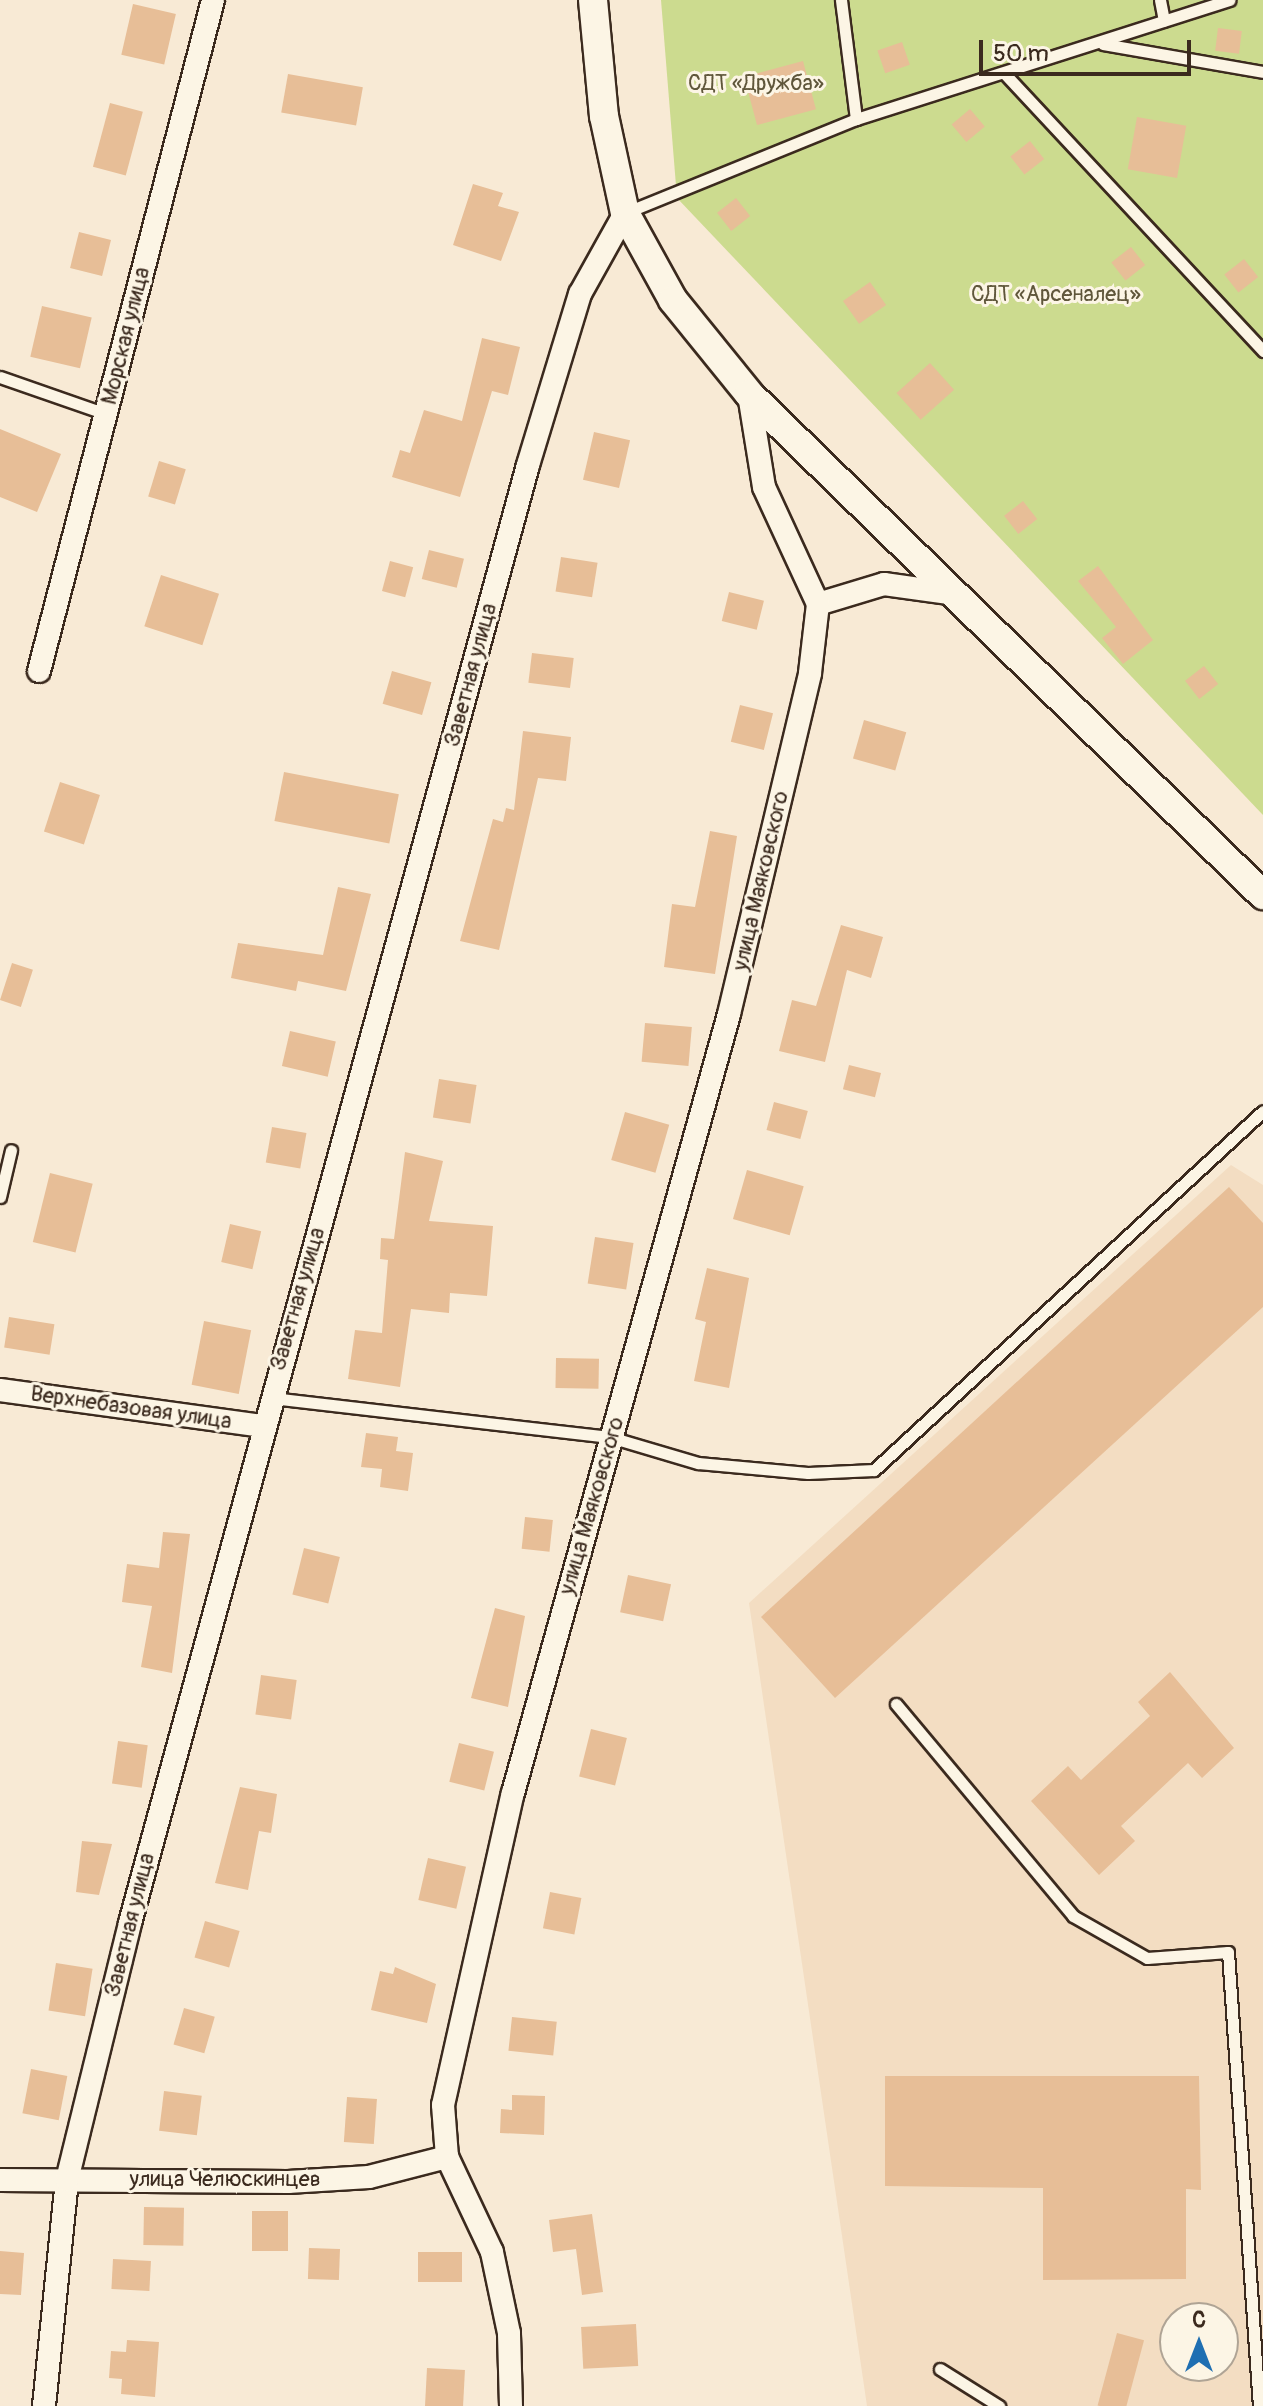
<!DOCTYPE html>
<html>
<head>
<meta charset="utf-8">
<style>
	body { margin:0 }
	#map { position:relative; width:1263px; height:2406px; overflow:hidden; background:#f8ead5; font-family:Pangolin,sans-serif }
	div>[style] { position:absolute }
	.built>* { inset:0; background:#f3ddc2 }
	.green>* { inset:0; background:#ccdb8f }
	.building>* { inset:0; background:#e7be97; transform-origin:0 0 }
	.roads { filter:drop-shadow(2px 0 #3b2a1e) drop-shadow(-2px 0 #3b2a1e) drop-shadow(0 2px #3b2a1e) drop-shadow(0 -2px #3b2a1e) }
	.service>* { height:11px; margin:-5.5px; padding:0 5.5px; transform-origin:5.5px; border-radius:5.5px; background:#fcf5e5 }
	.minor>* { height:22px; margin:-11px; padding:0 11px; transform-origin:11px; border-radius:11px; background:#fcf5e5 }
	.tertiary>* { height:28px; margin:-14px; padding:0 14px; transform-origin:14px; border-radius:14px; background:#fcf5e5 }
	span { translate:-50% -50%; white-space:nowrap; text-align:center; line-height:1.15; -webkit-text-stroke:6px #fcf5e5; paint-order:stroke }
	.park-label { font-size:22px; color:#5f563a }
	.street-label { font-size:22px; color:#3b2a1e }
	.north { position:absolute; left:1159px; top:2302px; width:80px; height:80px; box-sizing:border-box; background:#fcf5e5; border:2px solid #afa495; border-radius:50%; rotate:0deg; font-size:22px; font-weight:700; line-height:32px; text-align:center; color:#3b2a1e }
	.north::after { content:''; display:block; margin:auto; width:28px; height:36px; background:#1f6fb2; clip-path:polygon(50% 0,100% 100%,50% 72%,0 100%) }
	.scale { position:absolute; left:979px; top:40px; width:212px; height:36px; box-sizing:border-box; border:4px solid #3b2a1e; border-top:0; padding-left:10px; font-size:24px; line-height:28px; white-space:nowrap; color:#3b2a1e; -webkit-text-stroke:6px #fcf5e5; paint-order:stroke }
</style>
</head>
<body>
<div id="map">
	<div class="built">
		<i style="clip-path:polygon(evenodd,1231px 1165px,1263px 1185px,1263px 2406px,867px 2406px,749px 1603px,1231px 1165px,1175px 2318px,1223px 2318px,1223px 2366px,1175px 2366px,1175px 2318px)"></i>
	</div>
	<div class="green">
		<i style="clip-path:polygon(661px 0,1263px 0,1263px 815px,677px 198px)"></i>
	</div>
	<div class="building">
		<i style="left:133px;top:4px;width:44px;height:52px;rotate:13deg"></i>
		<i style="left:1218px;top:28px;width:24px;height:23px;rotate:7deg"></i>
		<i style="left:902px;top:42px;width:24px;height:26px;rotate:71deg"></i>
		<i style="left:803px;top:61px;width:50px;height:61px;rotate:75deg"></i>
		<i style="left:288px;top:74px;width:76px;height:39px;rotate:10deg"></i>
		<i style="left:110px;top:103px;width:34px;height:66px;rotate:15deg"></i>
		<i style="left:970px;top:109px;width:23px;height:24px;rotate:50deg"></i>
		<i style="left:1137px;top:117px;width:50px;height:53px;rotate:10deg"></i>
		<i style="left:1030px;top:141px;width:23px;height:25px;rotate:52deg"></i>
		<i style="clip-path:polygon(473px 184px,503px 193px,498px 206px,519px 212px,501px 261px,453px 245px)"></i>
		<i style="left:736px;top:198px;width:23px;height:24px;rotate:52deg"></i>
		<i style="left:79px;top:232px;width:33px;height:37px;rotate:14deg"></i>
		<i style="left:1131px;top:247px;width:23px;height:25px;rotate:52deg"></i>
		<i style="left:1244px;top:259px;width:23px;height:25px;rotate:52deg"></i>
		<i style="left:870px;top:282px;width:28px;height:33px;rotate:55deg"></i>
		<i style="left:42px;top:306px;width:51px;height:52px;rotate:13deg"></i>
		<i style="clip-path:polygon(482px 338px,520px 347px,508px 395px,492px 391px,460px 497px,392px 477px,400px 450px,410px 453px,424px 410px,462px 421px)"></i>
		<i style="left:930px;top:363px;width:36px;height:45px;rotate:48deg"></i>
		<i style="clip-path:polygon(0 429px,61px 454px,37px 512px,0 497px)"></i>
		<i style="left:594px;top:432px;width:37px;height:49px;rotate:13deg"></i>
		<i style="left:159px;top:461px;width:28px;height:37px;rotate:17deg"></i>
		<i style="left:1023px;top:501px;width:23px;height:24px;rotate:52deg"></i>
		<i style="left:429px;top:550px;width:36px;height:30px;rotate:14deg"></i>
		<i style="left:561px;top:557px;width:37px;height:35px;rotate:9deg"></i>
		<i style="left:390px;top:561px;width:24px;height:31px;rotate:15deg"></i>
		<i style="clip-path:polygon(1098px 566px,1153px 640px,1123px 664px,1102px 638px,1116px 627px,1078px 581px)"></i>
		<i style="left:161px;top:575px;width:61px;height:54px;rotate:18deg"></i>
		<i style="left:729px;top:592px;width:36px;height:30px;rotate:14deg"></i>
		<i style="left:532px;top:653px;width:42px;height:30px;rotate:7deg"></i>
		<i style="left:1204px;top:666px;width:23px;height:24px;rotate:52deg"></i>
		<i style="left:392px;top:671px;width:41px;height:34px;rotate:16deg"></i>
		<i style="left:740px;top:705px;width:34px;height:38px;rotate:14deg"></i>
		<i style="left:864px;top:720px;width:44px;height:40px;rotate:16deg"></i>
		<i style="clip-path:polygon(523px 731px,571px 737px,566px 781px,538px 778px,499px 950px,460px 941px,493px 819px,503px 822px,506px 808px,514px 810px)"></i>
		<i style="left:284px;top:772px;width:117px;height:50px;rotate:11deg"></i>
		<i style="left:60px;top:782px;width:42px;height:52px;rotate:18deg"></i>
		<i style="clip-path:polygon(710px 831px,737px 836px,715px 974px,664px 967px,672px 904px,695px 907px)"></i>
		<i style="clip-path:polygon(338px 887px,371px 894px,346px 991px,298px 981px,296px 991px,231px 978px,238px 943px,323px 955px)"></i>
		<i style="clip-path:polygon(841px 925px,883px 937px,871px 978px,847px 970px,825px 1062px,779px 1051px,792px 1000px,816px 1006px)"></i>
		<i style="left:12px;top:963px;width:22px;height:39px;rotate:18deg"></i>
		<i style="left:645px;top:1023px;width:47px;height:39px;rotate:5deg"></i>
		<i style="left:290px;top:1031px;width:47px;height:36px;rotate:13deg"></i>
		<i style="left:849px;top:1065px;width:33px;height:25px;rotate:14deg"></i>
		<i style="left:439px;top:1079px;width:38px;height:39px;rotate:9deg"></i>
		<i style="left:774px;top:1102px;width:35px;height:29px;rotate:15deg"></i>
		<i style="left:625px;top:1112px;width:46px;height:50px;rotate:16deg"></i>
		<i style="left:272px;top:1127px;width:35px;height:36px;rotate:10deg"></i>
		<i style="clip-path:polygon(405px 1152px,443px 1161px,429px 1221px,493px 1226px,487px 1296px,450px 1293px,449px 1313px,411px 1309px,400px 1387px,348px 1379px,355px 1330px,382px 1333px,388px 1260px,380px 1259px,381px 1238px,394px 1239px)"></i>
		<i style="left:747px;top:1170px;width:59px;height:51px;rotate:16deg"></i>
		<i style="left:50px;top:1173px;width:44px;height:71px;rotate:14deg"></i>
		<i style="clip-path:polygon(1229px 1187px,1263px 1223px,1263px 1307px,835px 1698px,761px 1617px)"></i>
		<i style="left:230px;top:1224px;width:32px;height:39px;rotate:13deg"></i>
		<i style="left:595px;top:1237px;width:39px;height:47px;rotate:9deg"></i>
		<i style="clip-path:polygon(707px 1268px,749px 1278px,729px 1388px,694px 1381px,706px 1322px,695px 1319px)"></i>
		<i style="left:9px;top:1317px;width:46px;height:31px;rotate:9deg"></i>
		<i style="left:204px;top:1321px;width:48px;height:65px;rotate:11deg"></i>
		<i style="left:556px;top:1358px;width:43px;height:30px;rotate:1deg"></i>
		<i style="clip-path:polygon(366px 1433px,398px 1437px,396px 1451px,413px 1453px,408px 1491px,380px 1487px,382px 1469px,361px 1467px)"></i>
		<i style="left:525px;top:1517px;width:28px;height:32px;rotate:6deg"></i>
		<i style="clip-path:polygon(163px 1532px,190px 1534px,172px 1673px,141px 1667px,152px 1606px,122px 1602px,127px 1564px,159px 1568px)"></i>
		<i style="left:304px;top:1548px;width:37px;height:48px;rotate:14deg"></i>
		<i style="left:628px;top:1575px;width:44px;height:38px;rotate:12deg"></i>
		<i style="clip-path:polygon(495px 1608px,525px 1616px,508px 1707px,471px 1698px)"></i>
		<i style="clip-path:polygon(1170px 1672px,1234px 1748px,1202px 1778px,1188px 1763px,1121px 1826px,1135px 1841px,1099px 1875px,1031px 1801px,1068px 1766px,1081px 1780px,1150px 1716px,1138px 1702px)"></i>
		<i style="left:261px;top:1675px;width:36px;height:40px;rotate:8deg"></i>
		<i style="left:591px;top:1729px;width:37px;height:49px;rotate:14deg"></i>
		<i style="left:118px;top:1741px;width:30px;height:43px;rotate:8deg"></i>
		<i style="left:459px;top:1743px;width:36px;height:40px;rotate:14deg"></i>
		<i style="clip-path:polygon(240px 1787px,277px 1794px,271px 1833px,259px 1831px,248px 1890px,215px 1883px)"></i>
		<i style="clip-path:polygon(82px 1841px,112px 1844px,99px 1895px,76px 1892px)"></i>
		<i style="left:428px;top:1858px;width:39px;height:43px;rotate:13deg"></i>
		<i style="left:550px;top:1892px;width:32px;height:37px;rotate:11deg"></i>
		<i style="left:205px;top:1921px;width:36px;height:38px;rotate:16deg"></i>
		<i style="left:56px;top:1963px;width:37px;height:48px;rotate:9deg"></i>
		<i style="clip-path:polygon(395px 1967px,436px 1984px,427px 2023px,371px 2010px,380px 1971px,393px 1974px)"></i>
		<i style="left:184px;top:2008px;width:32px;height:38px;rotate:16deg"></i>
		<i style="left:512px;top:2017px;width:45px;height:34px;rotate:6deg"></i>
		<i style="left:31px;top:2069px;width:37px;height:45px;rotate:11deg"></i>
		<i style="clip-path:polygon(885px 2076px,1199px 2076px,1201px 2190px,1186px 2189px,1186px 2279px,1043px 2280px,1043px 2188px,885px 2186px)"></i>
		<i style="left:164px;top:2091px;width:38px;height:40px;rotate:7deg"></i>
		<i style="clip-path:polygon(512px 2095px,545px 2096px,544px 2135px,500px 2133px,501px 2109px,512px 2110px)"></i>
		<i style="left:347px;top:2097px;width:30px;height:45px;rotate:4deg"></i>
		<i style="left:144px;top:2207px;width:40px;height:38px;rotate:1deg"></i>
		<i style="left:288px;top:2211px;width:40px;height:36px;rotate:90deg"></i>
		<i style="clip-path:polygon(592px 2214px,603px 2292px,582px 2295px,576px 2249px,553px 2252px,549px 2220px)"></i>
		<i style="left:309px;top:2248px;width:31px;height:31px;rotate:2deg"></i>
		<i style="clip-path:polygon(0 2251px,24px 2253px,21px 2295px,0 2294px)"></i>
		<i style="left:418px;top:2252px;width:44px;height:30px"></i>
		<i style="left:113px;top:2259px;width:38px;height:30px;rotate:3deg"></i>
		<i style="left:636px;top:2324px;width:42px;height:55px;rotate:87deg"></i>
		<i style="left:1117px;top:2333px;width:28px;height:75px;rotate:15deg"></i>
		<i style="clip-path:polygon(127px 2340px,159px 2342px,155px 2397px,121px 2394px,122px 2379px,109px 2378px,111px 2351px,126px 2352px)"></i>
		<i style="left:427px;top:2368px;width:38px;height:38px;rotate:3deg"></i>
	</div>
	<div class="roads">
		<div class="service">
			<i style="left:841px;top:0;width:120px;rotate:82.8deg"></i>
			<i style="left:1160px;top:0;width:21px;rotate:79deg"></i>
			<i style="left:1103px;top:44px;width:162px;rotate:9.9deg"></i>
			<i style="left:1005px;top:74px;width:379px;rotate:47deg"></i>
			<i style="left:627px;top:212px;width:247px;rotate:-22.1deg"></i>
			<i style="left:856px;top:119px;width:392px;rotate:-17.7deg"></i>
			<i style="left:0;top:377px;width:112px;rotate:19.2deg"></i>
			<i style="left:0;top:1197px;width:48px;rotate:-76.8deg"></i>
			<i style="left:272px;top:1398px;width:340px;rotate:6.6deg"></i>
			<i style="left:610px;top:1437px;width:92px;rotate:16.5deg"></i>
			<i style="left:698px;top:1463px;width:110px;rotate:5.2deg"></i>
			<i style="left:808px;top:1473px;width:66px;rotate:-2.6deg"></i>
			<i style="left:874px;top:1470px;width:529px;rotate:-42.7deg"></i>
			<i style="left:896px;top:1704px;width:276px;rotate:50.1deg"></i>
			<i style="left:1073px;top:1916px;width:85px;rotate:29.6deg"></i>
			<i style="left:1147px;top:1958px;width:81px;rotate:-4.2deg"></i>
			<i style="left:1228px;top:1952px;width:455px;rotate:86.1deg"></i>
			<i style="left:940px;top:2369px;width:70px;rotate:32.1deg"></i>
		</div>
		<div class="minor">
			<i style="left:818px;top:604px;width:69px;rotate:-16.9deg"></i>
			<i style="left:884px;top:584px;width:73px;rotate:7.9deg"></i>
			<i style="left:39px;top:671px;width:693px;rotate:-75.46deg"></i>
			<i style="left:0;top:1390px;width:264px;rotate:7.8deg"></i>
			<i style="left:0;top:2180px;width:288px;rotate:0.4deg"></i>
			<i style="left:288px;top:2182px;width:81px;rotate:-3.5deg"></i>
			<i style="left:369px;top:2177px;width:81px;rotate:-14.4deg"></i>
			<i style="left:44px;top:2406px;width:227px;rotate:-84.2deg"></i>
			<i style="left:67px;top:2180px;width:265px;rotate:-76.2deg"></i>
			<i style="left:130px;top:1923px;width:1511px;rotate:-74.73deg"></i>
			<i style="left:528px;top:465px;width:179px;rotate:-73.1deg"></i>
			<i style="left:580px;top:294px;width:93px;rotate:-60.9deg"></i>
			<i style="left:511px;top:2406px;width:73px;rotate:-91.6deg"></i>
			<i style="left:509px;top:2333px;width:83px;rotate:-101.9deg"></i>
			<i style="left:492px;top:2252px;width:105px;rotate:-115.3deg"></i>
			<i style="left:447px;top:2157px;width:52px;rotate:-94.4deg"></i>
			<i style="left:443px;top:2105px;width:320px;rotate:-77.4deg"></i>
			<i style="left:513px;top:1793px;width:808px;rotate:-74.5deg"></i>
			<i style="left:729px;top:1014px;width:350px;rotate:-76.6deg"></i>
			<i style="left:810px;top:673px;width:69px;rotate:-83.4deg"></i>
			<i style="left:818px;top:604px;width:129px;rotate:-114.8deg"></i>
			<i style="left:764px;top:487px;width:94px;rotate:-99.2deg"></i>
		</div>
		<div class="tertiary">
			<i style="left:593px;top:0;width:117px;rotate:84.6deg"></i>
			<i style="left:604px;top:116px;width:99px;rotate:77.8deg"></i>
			<i style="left:625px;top:213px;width:99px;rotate:61.1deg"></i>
			<i style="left:673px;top:300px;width:121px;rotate:51deg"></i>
			<i style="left:749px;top:394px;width:718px;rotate:44.27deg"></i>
		</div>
	</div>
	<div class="park-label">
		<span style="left:756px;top:84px">СДТ «Дружба»</span>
		<span style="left:1056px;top:295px">СДТ «Арсеналец»</span>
	</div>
	<div class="street-label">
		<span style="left:126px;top:336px;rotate:-76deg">Морская улица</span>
		<span style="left:471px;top:675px;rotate:-75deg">Заветная улица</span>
		<span style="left:761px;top:881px;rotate:-77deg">улица Маяковского</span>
		<span style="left:298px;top:1299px;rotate:-74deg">Заветная улица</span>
		<span style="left:131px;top:1408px;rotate:8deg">Верхнебазовая улица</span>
		<span style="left:592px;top:1506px;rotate:-74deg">улица Маяковского</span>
		<span style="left:130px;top:1925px;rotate:-76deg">Заветная улица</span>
		<span style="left:225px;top:2180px">улица Челюскинцев</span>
	</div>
	<div class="north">С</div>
	<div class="scale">50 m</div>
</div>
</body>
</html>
